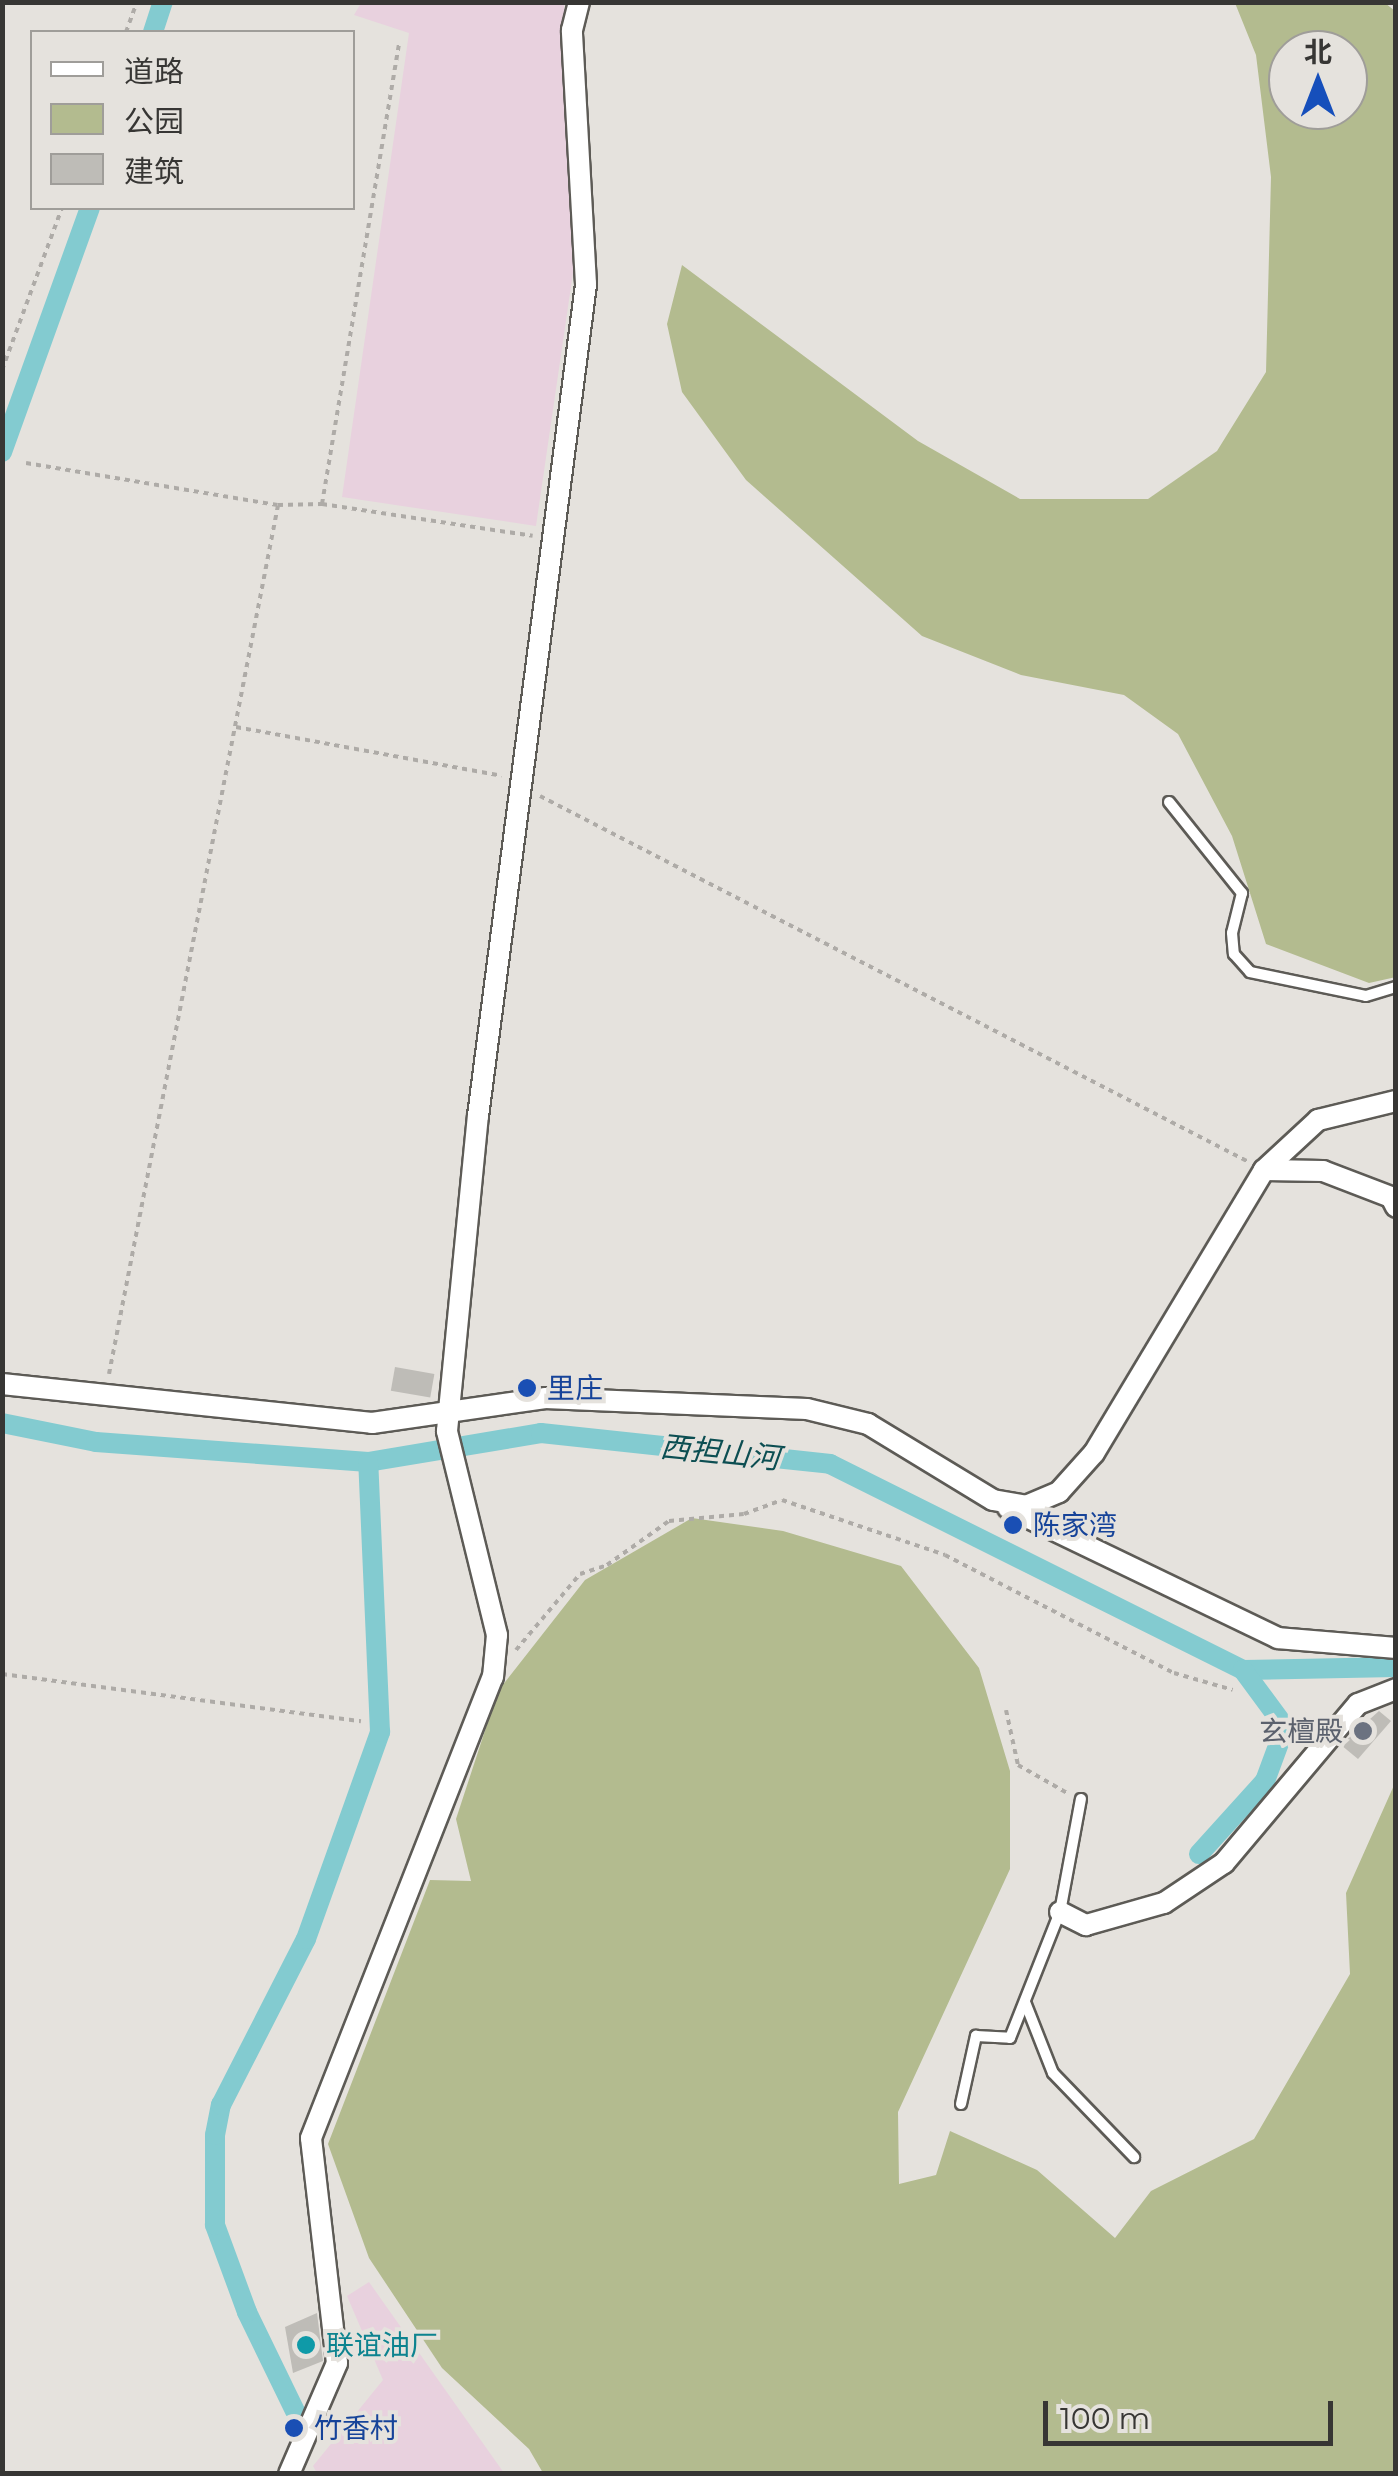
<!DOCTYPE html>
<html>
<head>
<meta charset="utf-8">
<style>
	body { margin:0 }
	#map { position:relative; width:1398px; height:2476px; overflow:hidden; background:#e5e2dd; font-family:Montserrat,"Noto Sans SC",sans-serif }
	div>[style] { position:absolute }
	.industrial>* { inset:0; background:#e8d1de }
	.green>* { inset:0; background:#b3bb8f }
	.canal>* { height:20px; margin:-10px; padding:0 10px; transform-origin:10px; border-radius:10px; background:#83cbd0 }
	.building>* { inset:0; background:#bebcb7; transform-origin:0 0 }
	.path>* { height:4px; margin-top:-2px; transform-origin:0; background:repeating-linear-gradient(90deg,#aeaba7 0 5px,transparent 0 10px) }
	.roads { filter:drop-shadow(2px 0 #5d5b56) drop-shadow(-2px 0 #5d5b56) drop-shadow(0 2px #5d5b56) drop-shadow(0 -2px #5d5b56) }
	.lane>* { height:10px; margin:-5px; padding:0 5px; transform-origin:5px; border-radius:5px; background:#fff }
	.street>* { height:20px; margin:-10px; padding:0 10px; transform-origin:10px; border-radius:10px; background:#fff }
	.dots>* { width:28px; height:28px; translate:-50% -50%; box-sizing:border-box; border:5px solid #e5e2dd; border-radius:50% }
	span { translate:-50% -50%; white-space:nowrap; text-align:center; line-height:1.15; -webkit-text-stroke:8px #e5e2dd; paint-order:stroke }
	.transit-label { font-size:28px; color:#164399 }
	.left { translate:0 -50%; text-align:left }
	.worship-label { font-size:28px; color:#5b616d }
	.right { translate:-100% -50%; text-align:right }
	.culture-label { font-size:28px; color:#0d838f }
	.water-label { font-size:30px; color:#0c4e52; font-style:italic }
	.frame { position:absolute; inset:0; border:5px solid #373634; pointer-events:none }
	.legend { position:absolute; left:30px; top:30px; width:325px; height:180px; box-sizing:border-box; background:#e5e2dd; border:2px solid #9f9d99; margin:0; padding:12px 18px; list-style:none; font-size:30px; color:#373634 }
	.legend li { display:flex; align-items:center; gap:20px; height:50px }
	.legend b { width:50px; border:2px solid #9f9d99 }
	.north { position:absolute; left:1268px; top:30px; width:100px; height:100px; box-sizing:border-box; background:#e5e2dd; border:2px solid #9f9d99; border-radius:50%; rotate:0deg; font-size:28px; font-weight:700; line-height:40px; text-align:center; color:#373634 }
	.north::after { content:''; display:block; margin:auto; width:35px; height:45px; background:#164fbb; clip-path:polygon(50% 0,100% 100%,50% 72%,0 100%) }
	.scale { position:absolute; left:1043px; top:2401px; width:290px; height:45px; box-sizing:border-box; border:5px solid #373634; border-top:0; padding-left:12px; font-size:30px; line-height:35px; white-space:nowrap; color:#373634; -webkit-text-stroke:8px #e5e2dd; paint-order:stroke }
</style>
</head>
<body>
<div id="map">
	<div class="industrial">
		<i style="clip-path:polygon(361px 3px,564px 3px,575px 259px,536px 526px,342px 497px,409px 33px,354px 15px)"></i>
		<i style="clip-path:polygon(369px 2282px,504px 2473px,317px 2473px,313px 2466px,383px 2380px,347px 2296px)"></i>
	</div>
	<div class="green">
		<i style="clip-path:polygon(evenodd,1235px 3px,1385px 3px,1395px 11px,1396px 977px,1369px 983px,1266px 944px,1232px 836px,1178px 734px,1124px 695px,1021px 675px,922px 636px,746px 480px,682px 392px,667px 324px,682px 265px,918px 441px,1020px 499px,1148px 499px,1217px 451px,1266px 372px,1271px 177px,1256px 55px,1235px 3px,1288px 50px,1348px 50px,1348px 110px,1288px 110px,1288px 50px)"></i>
		<i style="clip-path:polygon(692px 1518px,783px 1531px,901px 1566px,979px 1668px,1010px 1771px,1010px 1869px,898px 2112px,899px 2184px,936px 2175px,950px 2131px,1037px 2170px,1115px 2238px,1151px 2191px,1254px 2139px,1350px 1974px,1346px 1893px,1395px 1783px,1395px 2473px,543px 2473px,529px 2449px,442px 2368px,369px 2258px,328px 2144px,430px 1880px,471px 1881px,456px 1819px,498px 1691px,585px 1580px)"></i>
	</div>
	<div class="canal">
		<i style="left:153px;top:32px;width:32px;rotate:-72deg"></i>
		<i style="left:2px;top:452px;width:259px;rotate:-70.2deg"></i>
		<i style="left:2px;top:1423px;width:96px;rotate:11.4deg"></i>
		<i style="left:96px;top:1442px;width:273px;rotate:4.2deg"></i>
		<i style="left:368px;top:1462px;width:175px;rotate:-9.5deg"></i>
		<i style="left:541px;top:1433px;width:291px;rotate:6.1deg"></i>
		<i style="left:830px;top:1464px;width:462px;rotate:26.5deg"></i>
		<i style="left:1243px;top:1670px;width:153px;rotate:-1.1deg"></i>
		<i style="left:1199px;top:1854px;width:98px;rotate:-47.9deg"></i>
		<i style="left:1265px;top:1781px;width:58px;rotate:-69.7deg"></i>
		<i style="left:1285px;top:1727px;width:71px;rotate:-126.4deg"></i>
		<i style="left:295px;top:2411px;width:110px;rotate:-115.9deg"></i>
		<i style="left:247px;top:2312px;width:93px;rotate:-110.2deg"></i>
		<i style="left:215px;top:2225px;width:90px;rotate:-90deg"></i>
		<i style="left:215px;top:2135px;width:31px;rotate:-79deg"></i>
		<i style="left:221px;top:2105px;width:186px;rotate:-62.9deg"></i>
		<i style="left:306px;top:1939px;width:220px;rotate:-70.3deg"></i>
		<i style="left:380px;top:1732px;width:270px;rotate:-92.5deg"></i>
	</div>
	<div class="building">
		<i style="left:395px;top:1367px;width:40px;height:24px;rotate:10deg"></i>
		<i style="clip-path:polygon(1379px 1711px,1391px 1721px,1358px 1759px,1341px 1745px)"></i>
		<i style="clip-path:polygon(317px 2313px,323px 2361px,293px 2373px,285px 2327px)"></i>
	</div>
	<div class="path">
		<i style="left:126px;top:32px;width:32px;rotate:-70deg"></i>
		<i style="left:2px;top:370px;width:173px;rotate:-69.7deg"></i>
		<i style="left:26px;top:463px;width:255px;rotate:9.5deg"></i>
		<i style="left:278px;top:505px;width:44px;rotate:-1.3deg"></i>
		<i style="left:322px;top:504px;width:213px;rotate:8.6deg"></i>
		<i style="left:322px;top:504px;width:467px;rotate:-80.5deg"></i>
		<i style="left:236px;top:727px;width:270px;rotate:10.4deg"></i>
		<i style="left:540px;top:796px;width:796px;rotate:27.31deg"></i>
		<i style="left:109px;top:1374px;width:885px;rotate:-78.99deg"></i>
		<i style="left:516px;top:1650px;width:99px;rotate:-49.9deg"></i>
		<i style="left:580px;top:1574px;width:28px;rotate:-18deg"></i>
		<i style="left:607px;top:1565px;width:76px;rotate:-35.4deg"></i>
		<i style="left:669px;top:1521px;width:75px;rotate:-5.3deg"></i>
		<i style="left:744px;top:1514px;width:40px;rotate:-20.2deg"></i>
		<i style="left:782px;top:1500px;width:172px;rotate:18.6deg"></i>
		<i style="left:945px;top:1555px;width:258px;rotate:27.3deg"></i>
		<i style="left:1174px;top:1673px;width:61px;rotate:16.1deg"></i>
		<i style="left:2px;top:1674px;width:362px;rotate:7.5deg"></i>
		<i style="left:1006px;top:1710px;width:56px;rotate:77.7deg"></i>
		<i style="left:1018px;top:1765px;width:59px;rotate:29.6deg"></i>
	</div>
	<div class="roads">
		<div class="lane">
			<i style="left:1169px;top:802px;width:117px;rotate:51.3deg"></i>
			<i style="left:1242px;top:893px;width:41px;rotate:104deg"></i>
			<i style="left:1232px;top:933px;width:21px;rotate:85deg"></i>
			<i style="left:1234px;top:954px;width:24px;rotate:48deg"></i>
			<i style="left:1250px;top:972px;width:118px;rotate:11.7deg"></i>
			<i style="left:1366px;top:996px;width:31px;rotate:-17deg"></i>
			<i style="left:1025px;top:2002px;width:76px;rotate:68.5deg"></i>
			<i style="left:1053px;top:2073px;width:117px;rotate:46deg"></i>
			<i style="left:961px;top:2104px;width:70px;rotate:-77.6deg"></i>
			<i style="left:976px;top:2036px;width:34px;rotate:3deg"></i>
			<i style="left:1010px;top:2038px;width:136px;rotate:-68.4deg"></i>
			<i style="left:1060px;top:1912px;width:115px;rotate:-79.5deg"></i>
		</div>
		<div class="street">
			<i style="left:1264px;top:1170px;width:59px;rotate:1deg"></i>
			<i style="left:1323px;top:1171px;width:73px;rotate:20.9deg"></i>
			<i style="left:1391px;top:1197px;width:11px;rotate:63deg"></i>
			<i style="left:2px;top:1384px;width:372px;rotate:6deg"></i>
			<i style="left:372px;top:1423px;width:175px;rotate:-8.2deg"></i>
			<i style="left:545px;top:1398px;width:262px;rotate:2.4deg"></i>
			<i style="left:807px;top:1409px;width:63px;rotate:13.8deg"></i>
			<i style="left:868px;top:1424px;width:146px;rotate:31.3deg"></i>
			<i style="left:993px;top:1500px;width:34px;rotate:10deg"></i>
			<i style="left:1026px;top:1506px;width:36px;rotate:-23deg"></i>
			<i style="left:1059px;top:1492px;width:52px;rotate:-48.1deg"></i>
			<i style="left:1094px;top:1453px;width:330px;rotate:-59deg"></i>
			<i style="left:1264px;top:1170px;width:74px;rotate:-42.8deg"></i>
			<i style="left:1318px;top:1120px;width:80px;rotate:-13.7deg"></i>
			<i style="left:1008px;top:1508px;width:300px;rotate:25.7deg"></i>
			<i style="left:1278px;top:1638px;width:118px;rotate:4.8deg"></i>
			<i style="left:1060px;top:1912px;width:29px;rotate:27deg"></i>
			<i style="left:1086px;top:1925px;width:81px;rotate:-15.8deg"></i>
			<i style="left:1164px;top:1903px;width:72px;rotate:-33.7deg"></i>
			<i style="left:1224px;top:1863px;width:208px;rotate:-49.9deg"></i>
			<i style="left:1358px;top:1704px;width:41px;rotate:-21.5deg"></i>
			<i style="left:289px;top:2474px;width:121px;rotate:-66.6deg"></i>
			<i style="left:337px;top:2363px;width:226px;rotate:-96.6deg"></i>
			<i style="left:311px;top:2138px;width:496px;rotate:-68.5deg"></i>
			<i style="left:493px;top:1677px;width:42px;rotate:-84.6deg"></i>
			<i style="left:497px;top:1635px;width:210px;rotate:-103.8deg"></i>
			<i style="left:447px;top:1431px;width:317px;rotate:-84.4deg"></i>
			<i style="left:478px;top:1116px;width:839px;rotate:-82.6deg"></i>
			<i style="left:586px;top:284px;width:254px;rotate:-93.2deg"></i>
			<i style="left:572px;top:30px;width:29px;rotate:-76deg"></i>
		</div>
	</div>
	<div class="dots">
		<i style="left:527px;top:1388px;background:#1a4fb4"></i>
		<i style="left:1013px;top:1525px;background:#1a4fb4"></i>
		<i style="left:1363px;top:1731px;background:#6b7280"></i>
		<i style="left:306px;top:2345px;background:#0f9aa8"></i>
		<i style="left:294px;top:2428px;background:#1a4fb4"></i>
	</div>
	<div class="transit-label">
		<span class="left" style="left:547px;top:1388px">里庄</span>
		<span class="left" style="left:1033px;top:1525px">陈家湾</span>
		<span class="left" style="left:314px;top:2428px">竹香村</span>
	</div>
	<div class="worship-label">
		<span class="right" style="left:1343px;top:1731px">玄檀殿</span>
	</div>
	<div class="culture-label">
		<span class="left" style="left:326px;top:2345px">联谊油厂</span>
	</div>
	<div class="water-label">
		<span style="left:720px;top:1453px;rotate:6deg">西担山河</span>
	</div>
	<div class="frame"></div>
	<ul class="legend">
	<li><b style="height:12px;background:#fff"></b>道路</li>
	<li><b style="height:28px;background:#b3bb8f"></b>公园</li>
	<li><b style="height:28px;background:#bebcb7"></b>建筑</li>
	</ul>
	<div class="north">北</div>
	<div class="scale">100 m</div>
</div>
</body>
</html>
